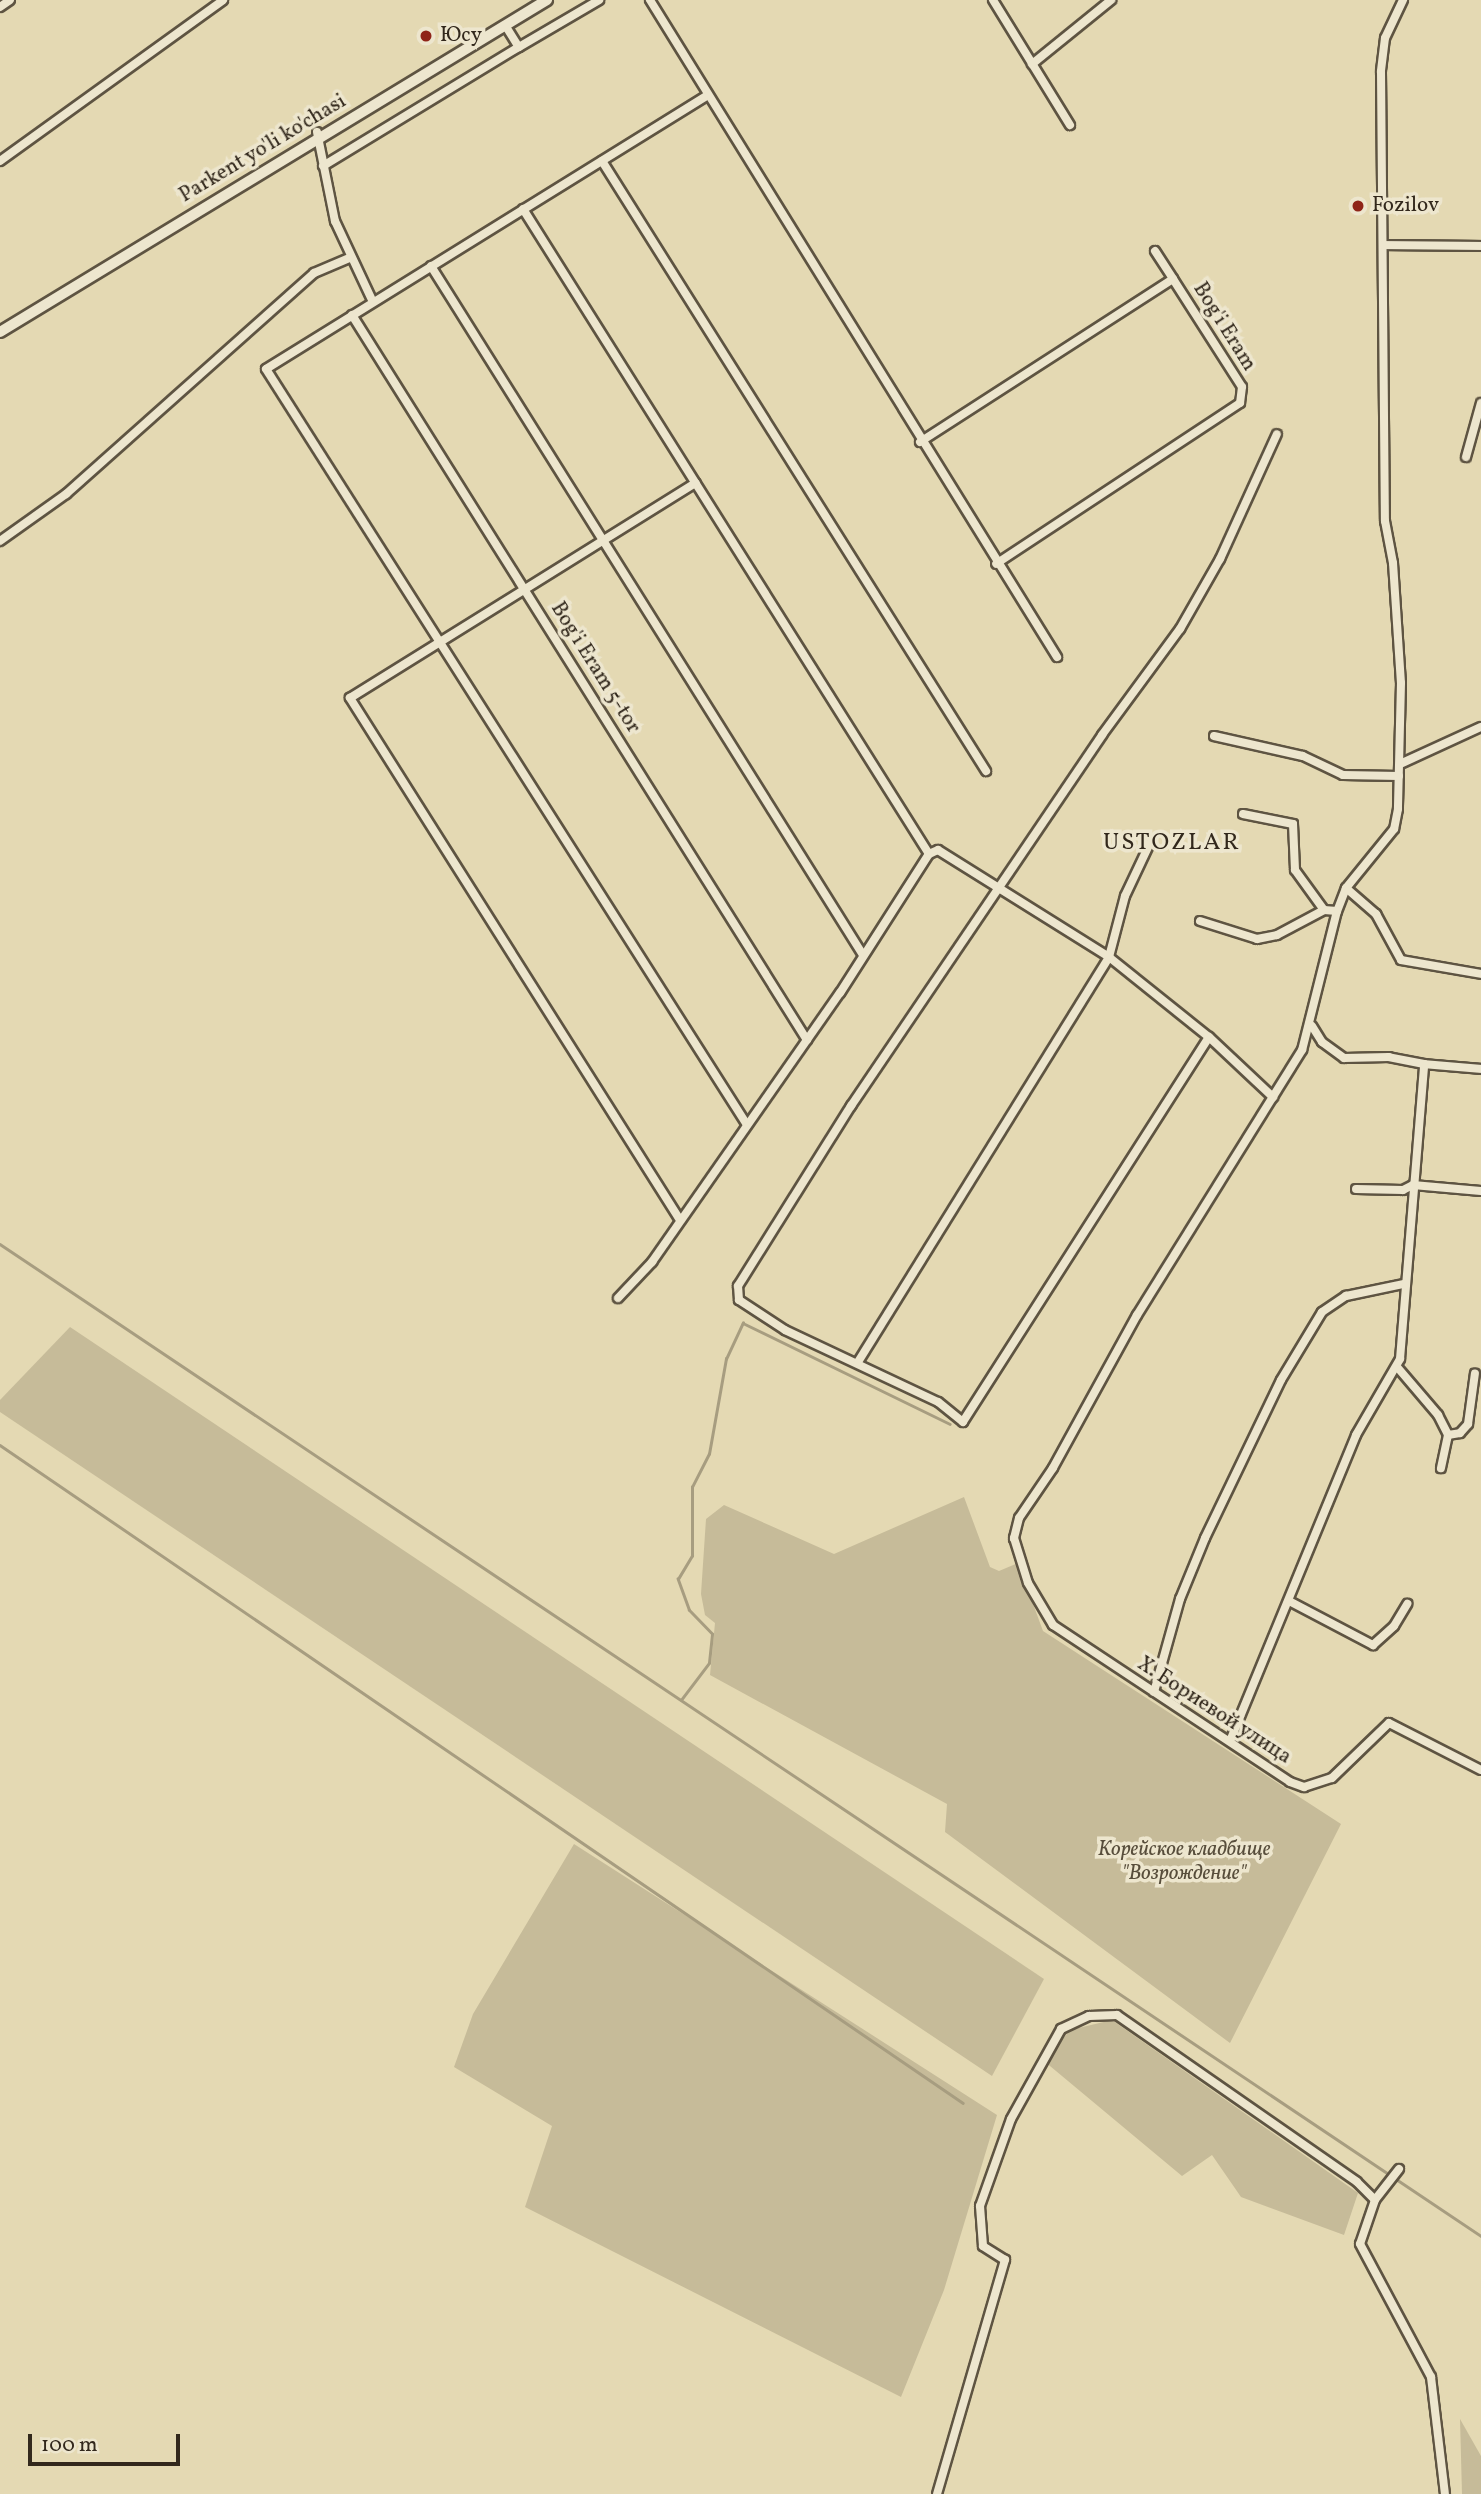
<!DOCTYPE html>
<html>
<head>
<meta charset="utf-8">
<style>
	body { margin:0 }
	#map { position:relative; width:1481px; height:2494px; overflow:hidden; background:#e4d9b3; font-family:Vollkorn,serif }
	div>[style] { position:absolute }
	.green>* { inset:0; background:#c6bb99 }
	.stream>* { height:2.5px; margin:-1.25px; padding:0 1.25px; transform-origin:1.25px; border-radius:1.25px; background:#a79d80 }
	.roads { filter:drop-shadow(2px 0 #5e5442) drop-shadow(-2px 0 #5e5442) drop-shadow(0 2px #5e5442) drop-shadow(0 -2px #5e5442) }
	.minor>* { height:8px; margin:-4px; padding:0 4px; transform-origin:4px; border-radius:4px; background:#ede6ce }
	.tertiary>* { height:10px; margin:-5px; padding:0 5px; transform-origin:5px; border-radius:5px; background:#ede6ce }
	.dots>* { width:19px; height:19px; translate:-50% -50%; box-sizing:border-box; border:4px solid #ede6ce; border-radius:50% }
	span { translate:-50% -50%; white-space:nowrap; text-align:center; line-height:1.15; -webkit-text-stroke:7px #ede6ce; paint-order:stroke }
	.poi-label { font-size:21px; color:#32281c }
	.left { translate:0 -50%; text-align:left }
	.street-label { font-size:21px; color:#32281c }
	.park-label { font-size:21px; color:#574d3b; font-style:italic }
	.quarter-label { font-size:24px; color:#32281c; letter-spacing:2px }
	.scale { position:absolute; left:28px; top:2434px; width:152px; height:32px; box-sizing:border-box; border:4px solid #32281c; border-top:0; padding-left:9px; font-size:21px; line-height:24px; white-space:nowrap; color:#32281c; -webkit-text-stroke:5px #ede6ce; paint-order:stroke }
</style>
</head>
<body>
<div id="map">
	<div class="green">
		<i style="clip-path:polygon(70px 1327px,1044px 1979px,992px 2076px,0 1412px,0 1400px)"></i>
		<i style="clip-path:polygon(964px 1497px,990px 1567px,999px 1571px,1018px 1563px,1043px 1631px,1341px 1824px,1230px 2043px,945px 1832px,947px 1804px,710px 1675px,715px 1623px,705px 1615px,701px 1594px,706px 1519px,724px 1505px,834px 1554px)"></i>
		<i style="clip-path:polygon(574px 1844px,997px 2115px,944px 2290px,901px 2397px,525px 2207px,552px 2126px,454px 2067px,473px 2014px)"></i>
		<i style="clip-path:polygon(1112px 2020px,1358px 2193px,1344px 2235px,1241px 2197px,1212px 2155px,1182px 2176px,1044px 2061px,1070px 2030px)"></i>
		<i style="clip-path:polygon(1460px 2419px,1481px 2456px,1481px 2494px,1462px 2494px)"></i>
	</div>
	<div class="stream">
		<i style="left:0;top:1244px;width:1783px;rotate:33.81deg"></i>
		<i style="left:0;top:1445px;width:1166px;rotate:34.34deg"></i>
		<i style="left:681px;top:1700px;width:46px;rotate:-52.9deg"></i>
		<i style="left:709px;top:1663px;width:29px;rotate:-84deg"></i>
		<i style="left:712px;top:1634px;width:33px;rotate:-134deg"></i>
		<i style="left:689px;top:1610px;width:33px;rotate:-110deg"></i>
		<i style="left:678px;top:1579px;width:27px;rotate:-59deg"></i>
		<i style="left:692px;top:1556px;width:69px;rotate:-90deg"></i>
		<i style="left:692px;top:1487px;width:37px;rotate:-63deg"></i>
		<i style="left:709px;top:1454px;width:97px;rotate:-79.9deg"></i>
		<i style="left:726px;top:1359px;width:40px;rotate:-65deg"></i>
		<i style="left:743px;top:1323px;width:230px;rotate:26deg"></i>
	</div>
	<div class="roads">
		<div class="minor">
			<i style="left:650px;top:0;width:773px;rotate:58.22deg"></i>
			<i style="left:993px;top:0;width:147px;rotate:58.4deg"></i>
			<i style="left:1403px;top:0;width:42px;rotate:115.3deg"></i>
			<i style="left:1385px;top:38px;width:34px;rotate:97deg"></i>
			<i style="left:1381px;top:72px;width:449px;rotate:89.5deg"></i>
			<i style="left:1385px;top:521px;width:43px;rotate:79.2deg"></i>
			<i style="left:1393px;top:563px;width:120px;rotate:86.2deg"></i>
			<i style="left:1401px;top:683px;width:126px;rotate:91.4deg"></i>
			<i style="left:1398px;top:809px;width:20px;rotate:101deg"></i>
			<i style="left:1394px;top:829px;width:76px;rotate:129.1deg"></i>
			<i style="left:1346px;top:888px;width:25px;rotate:111deg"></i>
			<i style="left:1337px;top:911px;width:143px;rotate:104.1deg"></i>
			<i style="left:1302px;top:1050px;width:312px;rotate:121.9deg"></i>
			<i style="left:1137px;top:1315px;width:175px;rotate:118.8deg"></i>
			<i style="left:1053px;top:1468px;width:60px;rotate:124.2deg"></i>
			<i style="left:1019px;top:1518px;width:21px;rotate:104deg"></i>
			<i style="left:1014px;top:1538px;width:47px;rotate:72.7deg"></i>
			<i style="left:1028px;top:1583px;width:49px;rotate:59.2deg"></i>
			<i style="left:1053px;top:1625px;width:284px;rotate:33.5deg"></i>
			<i style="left:1290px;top:1782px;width:15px;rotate:20deg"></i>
			<i style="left:1304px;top:1787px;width:29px;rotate:-18deg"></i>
			<i style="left:1332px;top:1778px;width:79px;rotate:-44deg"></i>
			<i style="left:1389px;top:1723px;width:103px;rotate:27.1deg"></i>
			<i style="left:0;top:7px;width:12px;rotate:-35deg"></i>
			<i style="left:505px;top:25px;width:26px;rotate:58deg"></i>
			<i style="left:519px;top:47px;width:93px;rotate:-30.4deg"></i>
			<i style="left:1032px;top:64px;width:102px;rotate:-39deg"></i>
			<i style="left:708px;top:95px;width:520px;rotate:148.2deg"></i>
			<i style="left:266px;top:369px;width:896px;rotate:57.53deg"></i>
			<i style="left:317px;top:132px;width:91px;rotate:78.6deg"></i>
			<i style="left:335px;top:221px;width:89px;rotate:64.9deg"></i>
			<i style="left:0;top:161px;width:275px;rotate:-35.8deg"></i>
			<i style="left:602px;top:161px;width:721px;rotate:57.81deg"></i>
			<i style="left:323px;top:166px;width:229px;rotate:-31.3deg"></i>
			<i style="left:523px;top:209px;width:762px;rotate:57.81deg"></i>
			<i style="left:1383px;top:245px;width:98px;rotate:0.6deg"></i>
			<i style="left:1155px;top:251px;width:33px;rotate:57deg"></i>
			<i style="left:431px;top:266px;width:813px;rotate:57.91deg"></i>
			<i style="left:352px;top:315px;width:856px;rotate:57.89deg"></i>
			<i style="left:920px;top:442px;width:301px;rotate:-32.8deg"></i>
			<i style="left:1173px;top:279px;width:128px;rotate:57.4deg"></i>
			<i style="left:1242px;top:387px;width:16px;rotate:97deg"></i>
			<i style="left:1240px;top:403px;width:292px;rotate:146.6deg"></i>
			<i style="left:1466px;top:457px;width:56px;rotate:-74.5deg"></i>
			<i style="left:0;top:541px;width:81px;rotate:-35.5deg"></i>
			<i style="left:66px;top:494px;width:332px;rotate:-41.7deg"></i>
			<i style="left:314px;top:273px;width:39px;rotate:-23deg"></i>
			<i style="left:1214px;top:736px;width:91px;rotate:12.7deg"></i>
			<i style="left:1303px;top:756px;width:44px;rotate:25.4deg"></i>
			<i style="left:1343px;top:775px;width:56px;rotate:1deg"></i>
			<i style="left:1400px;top:764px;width:89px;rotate:-24.6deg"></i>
			<i style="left:1243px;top:814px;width:51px;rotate:11.3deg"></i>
			<i style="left:1293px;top:824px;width:46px;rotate:87.5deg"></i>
			<i style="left:1295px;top:870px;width:49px;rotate:54.1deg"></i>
			<i style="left:1346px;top:888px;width:40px;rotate:41deg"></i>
			<i style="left:1376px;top:914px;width:52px;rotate:61.5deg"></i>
			<i style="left:1401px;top:960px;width:81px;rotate:9.9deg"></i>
			<i style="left:1200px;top:921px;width:60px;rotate:17.5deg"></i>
			<i style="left:1257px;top:939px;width:20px;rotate:-11deg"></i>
			<i style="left:1277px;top:935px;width:53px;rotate:-28deg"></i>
			<i style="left:1324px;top:910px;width:13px;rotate:4deg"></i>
			<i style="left:1209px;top:1037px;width:457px;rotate:122.6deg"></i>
			<i style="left:963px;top:1422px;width:32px;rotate:-141deg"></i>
			<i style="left:938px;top:1402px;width:169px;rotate:-154.8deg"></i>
			<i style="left:785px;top:1330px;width:55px;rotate:-146.9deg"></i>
			<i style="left:739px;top:1300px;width:14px;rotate:-94deg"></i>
			<i style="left:738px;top:1286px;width:213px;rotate:-57.9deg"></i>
			<i style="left:851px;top:1106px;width:448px;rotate:-55.9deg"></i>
			<i style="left:1102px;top:735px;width:132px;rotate:-53.7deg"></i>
			<i style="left:1180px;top:629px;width:81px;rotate:-60.3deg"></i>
			<i style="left:1220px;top:559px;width:137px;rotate:-65.5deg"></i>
			<i style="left:1424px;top:1064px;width:57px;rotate:5deg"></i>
			<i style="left:1356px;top:1189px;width:47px;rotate:1.2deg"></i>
			<i style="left:1403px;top:1190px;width:11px;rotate:-27deg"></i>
			<i style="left:1413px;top:1185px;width:68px;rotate:5deg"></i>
			<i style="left:680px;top:1220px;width:618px;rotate:-122.3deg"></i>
			<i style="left:350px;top:698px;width:407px;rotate:-31.9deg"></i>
			<i style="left:618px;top:1298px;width:50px;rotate:-46.6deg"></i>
			<i style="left:652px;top:1262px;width:328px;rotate:-55.1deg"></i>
			<i style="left:840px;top:993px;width:165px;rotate:-57.4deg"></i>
			<i style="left:929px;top:854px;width:10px;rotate:-24deg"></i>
			<i style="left:938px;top:850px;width:202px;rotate:32deg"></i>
			<i style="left:1109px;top:957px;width:128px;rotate:38.7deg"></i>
			<i style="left:1209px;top:1037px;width:88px;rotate:43.2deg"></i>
			<i style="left:858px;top:1362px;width:476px;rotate:-58.2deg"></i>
			<i style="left:1109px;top:957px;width:63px;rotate:-75.3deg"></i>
			<i style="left:1125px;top:896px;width:59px;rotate:-64.7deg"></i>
			<i style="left:1398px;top:1368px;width:62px;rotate:49.6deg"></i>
			<i style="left:1438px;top:1415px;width:22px;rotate:63deg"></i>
			<i style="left:1448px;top:1435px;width:34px;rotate:102deg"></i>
			<i style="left:1448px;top:1435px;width:12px;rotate:-9deg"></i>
			<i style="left:1460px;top:1433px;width:12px;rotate:-48deg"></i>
			<i style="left:1468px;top:1424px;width:51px;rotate:-82.2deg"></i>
			<i style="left:1291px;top:1602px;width:93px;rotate:27.7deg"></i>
			<i style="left:1373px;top:1645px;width:28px;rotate:-42deg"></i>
			<i style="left:1394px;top:1626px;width:26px;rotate:-59deg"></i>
			<i style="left:1154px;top:1692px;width:97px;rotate:-74.4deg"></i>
			<i style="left:1180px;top:1599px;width:66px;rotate:-67.7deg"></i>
			<i style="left:1205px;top:1538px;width:175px;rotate:-64.3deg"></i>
			<i style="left:1281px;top:1380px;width:79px;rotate:-58.9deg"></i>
			<i style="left:1322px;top:1312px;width:29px;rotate:-34deg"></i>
			<i style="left:1346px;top:1296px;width:58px;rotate:-11.9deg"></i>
			<i style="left:1230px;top:1741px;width:331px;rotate:-67.6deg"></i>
			<i style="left:1356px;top:1435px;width:88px;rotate:-59.9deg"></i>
			<i style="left:1400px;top:1359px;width:296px;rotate:-85.3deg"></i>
			<i style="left:1424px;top:1064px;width:36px;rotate:-169deg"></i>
			<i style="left:1389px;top:1057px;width:45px;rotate:178.7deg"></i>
			<i style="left:1344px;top:1058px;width:27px;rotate:-144deg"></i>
			<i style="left:1322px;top:1042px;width:19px;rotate:-122deg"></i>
			<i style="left:1399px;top:2169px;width:39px;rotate:128deg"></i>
			<i style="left:1375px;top:2200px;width:46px;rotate:108.8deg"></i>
			<i style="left:1360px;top:2244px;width:151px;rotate:61.9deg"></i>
			<i style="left:1431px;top:2377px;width:118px;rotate:83.2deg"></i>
			<i style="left:937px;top:2494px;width:244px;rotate:-73.8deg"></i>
			<i style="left:1005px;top:2260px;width:26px;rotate:-148deg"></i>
			<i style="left:983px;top:2246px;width:40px;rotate:-94.3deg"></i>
			<i style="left:980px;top:2206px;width:92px;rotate:-70.4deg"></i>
			<i style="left:1011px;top:2119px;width:103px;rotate:-60.9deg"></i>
			<i style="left:1061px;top:2029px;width:31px;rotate:-25deg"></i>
			<i style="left:1089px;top:2016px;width:28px;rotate:-2deg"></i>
			<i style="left:1117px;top:2015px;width:292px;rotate:34.8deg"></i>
			<i style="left:1357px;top:2182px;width:25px;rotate:45deg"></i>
		</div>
		<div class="tertiary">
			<i style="left:0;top:332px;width:640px;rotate:-31.26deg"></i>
		</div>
	</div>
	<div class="dots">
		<i style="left:426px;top:36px;background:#8f2418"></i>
		<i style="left:1358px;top:206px;background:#8f2418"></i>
	</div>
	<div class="poi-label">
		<span class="left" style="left:440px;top:36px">Юсу</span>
		<span class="left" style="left:1372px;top:206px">Fozilov</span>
	</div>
	<div class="street-label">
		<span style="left:263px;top:149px;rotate:-31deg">Parkent yo'li ko'chasi</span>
		<span style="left:1224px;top:327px;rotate:58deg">Bog'i Eram</span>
		<span style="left:595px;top:668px;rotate:58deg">Bog'i Eram 5-tor</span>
		<span style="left:1214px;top:1711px;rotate:33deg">Х. Бориевой улица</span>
	</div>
	<div class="park-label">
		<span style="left:1184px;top:1862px">Корейское кладбище<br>"Возрождение"</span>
	</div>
	<div class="quarter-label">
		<span style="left:1172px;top:844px">USTOZLAR</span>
	</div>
	<div class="scale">100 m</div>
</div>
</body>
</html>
